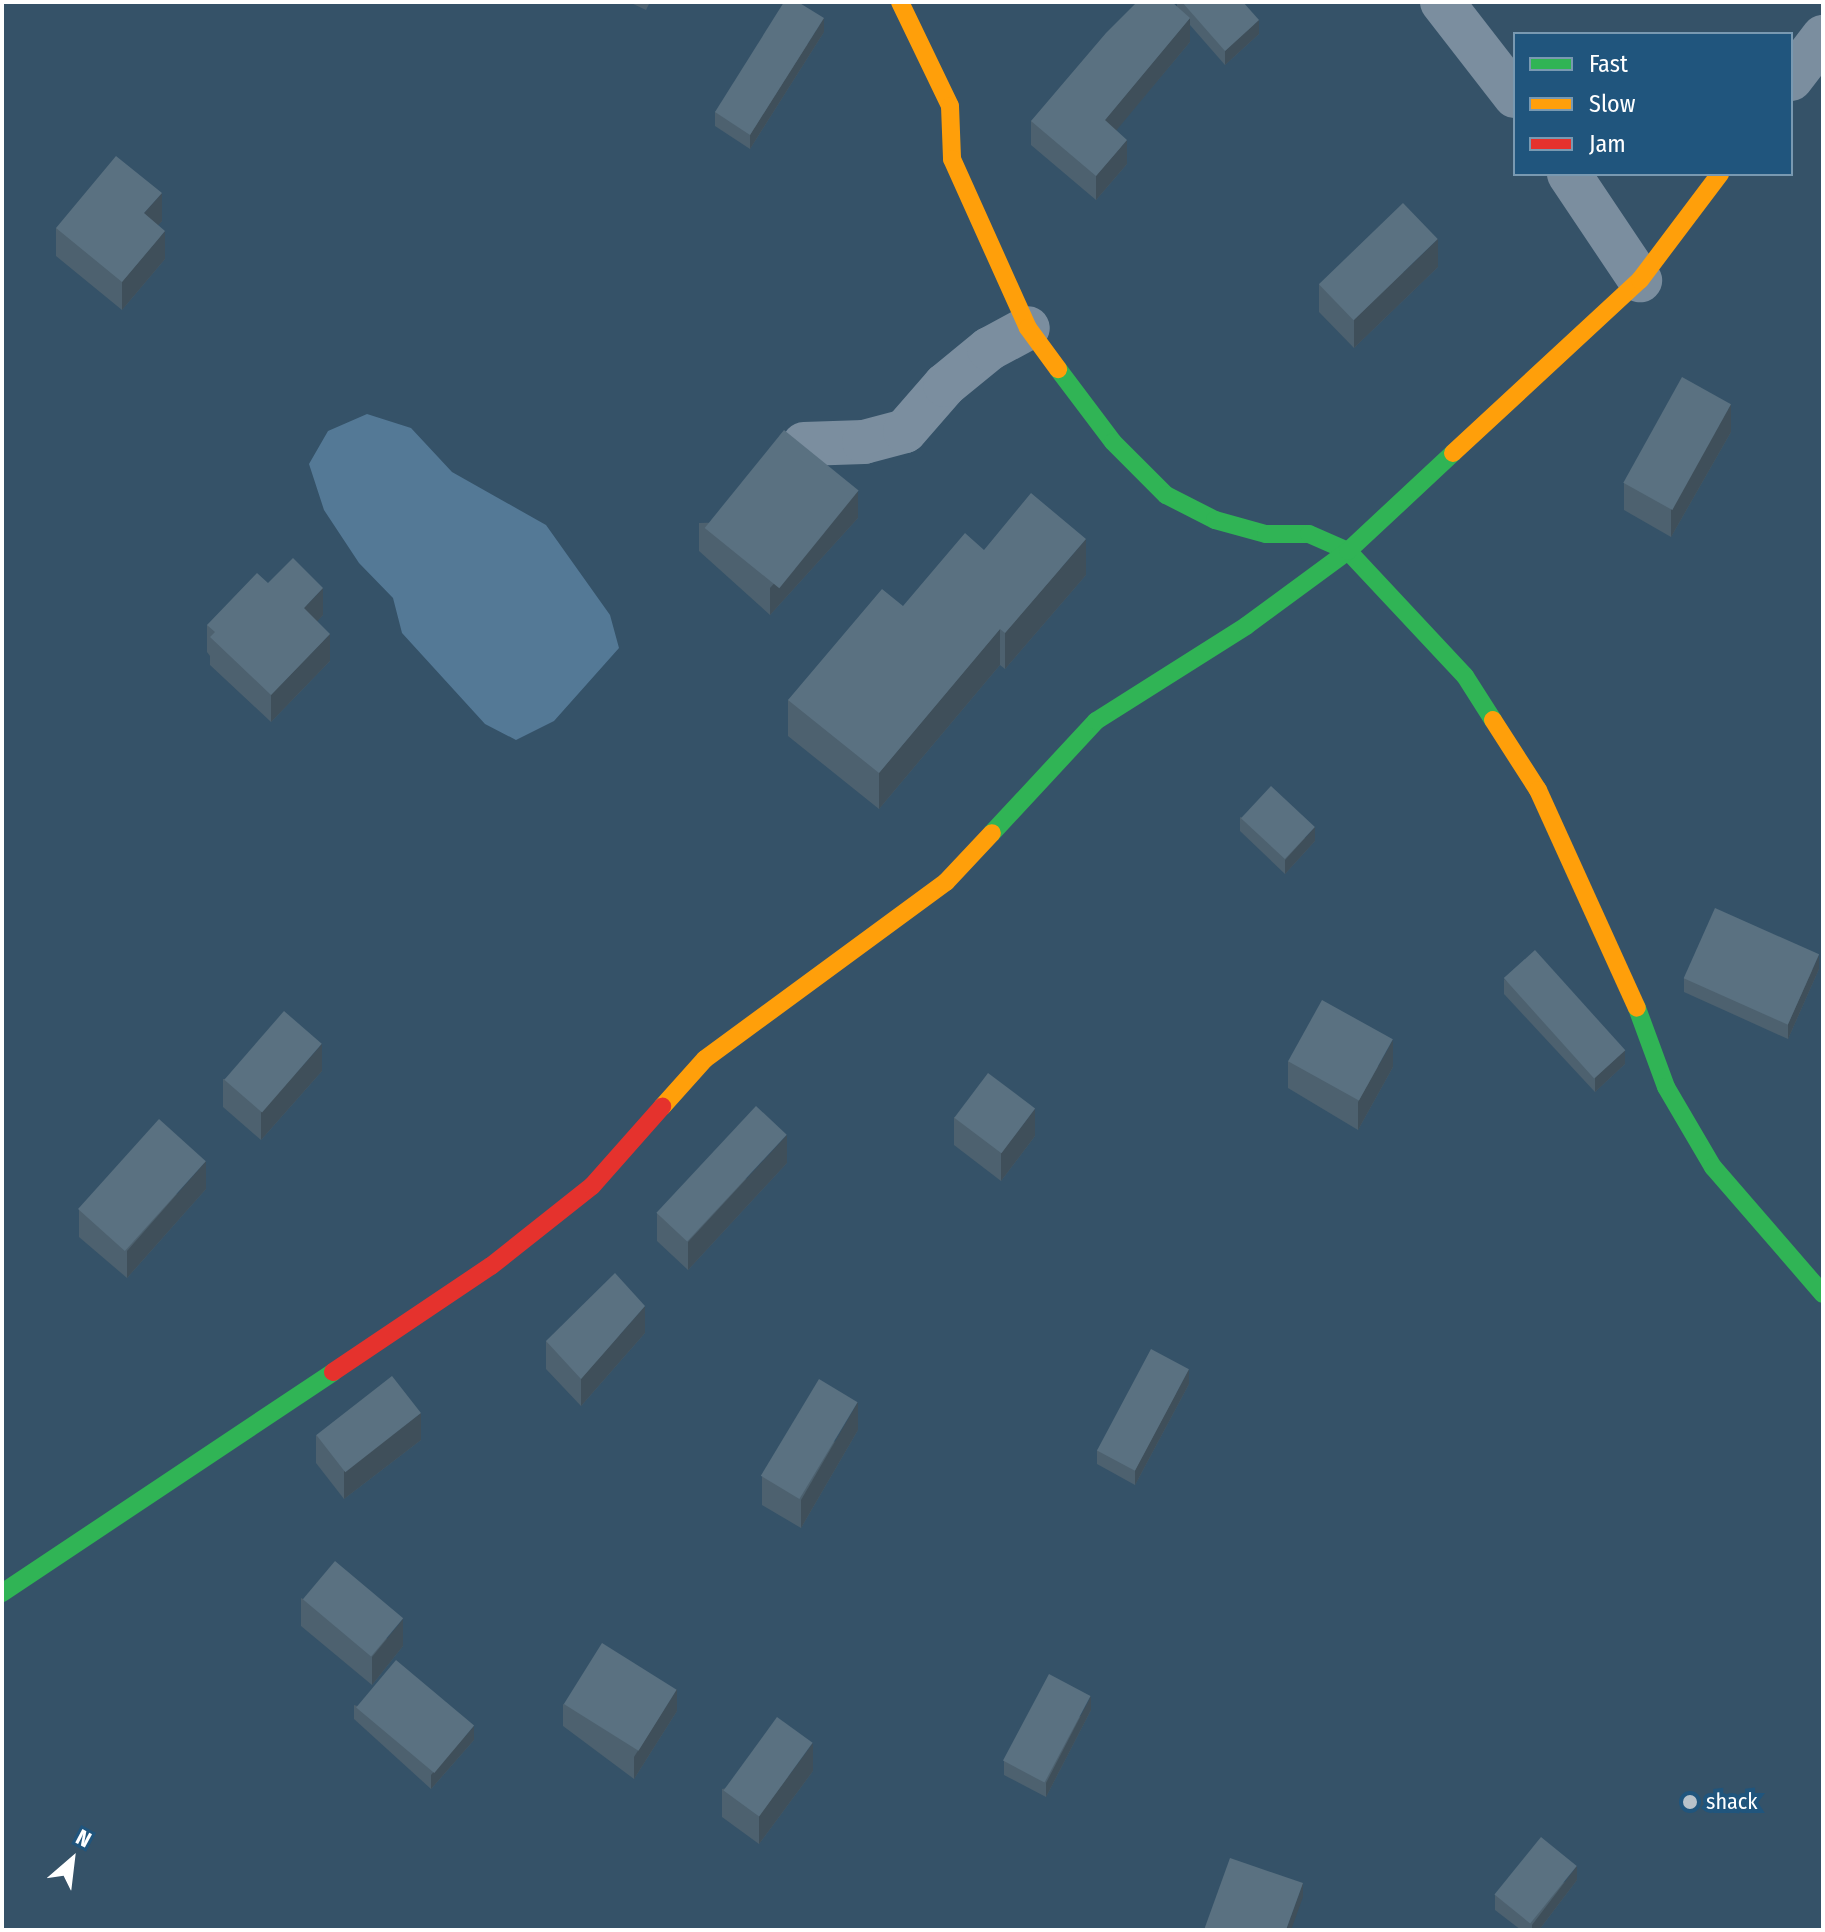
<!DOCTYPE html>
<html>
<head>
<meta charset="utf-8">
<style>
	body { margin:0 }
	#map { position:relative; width:1825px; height:1932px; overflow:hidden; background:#355268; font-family:"Fira Sans Condensed",sans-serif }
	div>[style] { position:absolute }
	.water>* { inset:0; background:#547996 }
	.street>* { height:44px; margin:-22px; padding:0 22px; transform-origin:22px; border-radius:22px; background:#7b8e9f }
	.fast>* { height:18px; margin:-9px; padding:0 9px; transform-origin:9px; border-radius:9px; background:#30b455 }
	.slow>* { height:18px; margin:-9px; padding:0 9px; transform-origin:9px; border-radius:9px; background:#ff9f0a }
	.jam>* { height:18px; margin:-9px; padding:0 9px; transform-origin:9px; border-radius:9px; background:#e5322d }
	.wall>* { inset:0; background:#4d616f }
	.shaded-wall>* { inset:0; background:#3f4f5a }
	.building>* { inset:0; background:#5a7181; transform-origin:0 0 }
	.dots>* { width:22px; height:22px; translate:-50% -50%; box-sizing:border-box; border:4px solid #20557d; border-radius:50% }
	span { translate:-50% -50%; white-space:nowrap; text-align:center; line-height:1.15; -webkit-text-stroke:8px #20557d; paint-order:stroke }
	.poi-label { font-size:22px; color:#fff }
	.left { translate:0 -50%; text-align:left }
	.frame { position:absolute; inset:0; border:4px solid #fff; pointer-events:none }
	.legend { position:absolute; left:1513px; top:32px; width:280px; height:144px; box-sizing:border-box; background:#20557d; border:2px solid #7999b1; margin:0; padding:10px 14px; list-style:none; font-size:24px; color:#fff }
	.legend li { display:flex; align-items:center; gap:16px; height:40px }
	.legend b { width:40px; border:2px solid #7999b1 }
	.north { position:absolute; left:32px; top:1820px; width:80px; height:80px; -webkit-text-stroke:6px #20557d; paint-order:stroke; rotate:28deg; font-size:22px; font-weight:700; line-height:32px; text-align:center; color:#fff }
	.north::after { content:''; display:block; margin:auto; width:28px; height:36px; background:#fff; clip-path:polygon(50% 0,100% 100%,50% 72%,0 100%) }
</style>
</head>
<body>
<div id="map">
	<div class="water">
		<i style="clip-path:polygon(367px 414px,411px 428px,452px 472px,546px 525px,610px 615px,619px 648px,554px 721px,516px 740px,485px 724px,402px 633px,393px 598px,359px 563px,324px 510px,309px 464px,328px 431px)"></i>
	</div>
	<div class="street">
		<i style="left:1442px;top:2px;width:119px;rotate:52.2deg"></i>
		<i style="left:1791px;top:79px;width:53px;rotate:-52.7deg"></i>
		<i style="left:1569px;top:174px;width:128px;rotate:56.2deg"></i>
		<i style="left:804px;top:444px;width:60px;rotate:-1.9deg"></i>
		<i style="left:864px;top:442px;width:42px;rotate:-15deg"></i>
		<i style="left:905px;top:431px;width:61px;rotate:-49deg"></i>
		<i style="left:945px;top:385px;width:57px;rotate:-39.3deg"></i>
		<i style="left:989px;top:349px;width:44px;rotate:-28.3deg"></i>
	</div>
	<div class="fast">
		<i style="left:1058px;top:369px;width:91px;rotate:53deg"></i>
		<i style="left:1113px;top:442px;width:75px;rotate:45deg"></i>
		<i style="left:1166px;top:495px;width:55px;rotate:27deg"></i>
		<i style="left:1215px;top:520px;width:53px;rotate:15.4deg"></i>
		<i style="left:1266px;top:534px;width:43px"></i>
		<i style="left:1309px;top:534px;width:43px;rotate:23.6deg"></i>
		<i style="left:1348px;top:551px;width:171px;rotate:46.9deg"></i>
		<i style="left:1465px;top:676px;width:52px;rotate:57.5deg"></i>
		<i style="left:992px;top:833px;width:153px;rotate:-47.1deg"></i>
		<i style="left:1096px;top:721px;width:178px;rotate:-32.3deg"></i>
		<i style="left:1246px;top:626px;width:127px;rotate:-36.3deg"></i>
		<i style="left:1348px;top:551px;width:144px;rotate:-43deg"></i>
		<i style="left:1637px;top:1008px;width:84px;rotate:69.8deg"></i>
		<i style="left:1666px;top:1087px;width:93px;rotate:59.6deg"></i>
		<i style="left:1713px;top:1167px;width:168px;rotate:49.1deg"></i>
		<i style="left:2px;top:1593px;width:398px;rotate:-33.7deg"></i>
	</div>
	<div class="slow">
		<i style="left:900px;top:2px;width:115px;rotate:64.3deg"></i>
		<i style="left:950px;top:106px;width:53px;rotate:87.8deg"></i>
		<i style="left:952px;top:159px;width:185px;rotate:65.8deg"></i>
		<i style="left:1028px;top:328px;width:51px;rotate:53.8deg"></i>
		<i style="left:1453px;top:453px;width:255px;rotate:-42.8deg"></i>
		<i style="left:1640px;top:280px;width:133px;rotate:-53deg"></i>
		<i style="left:1493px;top:720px;width:83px;rotate:57.3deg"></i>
		<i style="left:1538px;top:790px;width:239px;rotate:65.6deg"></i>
		<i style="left:662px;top:1107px;width:64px;rotate:-48.1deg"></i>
		<i style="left:705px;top:1059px;width:299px;rotate:-36.3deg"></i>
		<i style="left:946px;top:882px;width:67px;rotate:-46.8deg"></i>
	</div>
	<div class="jam">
		<i style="left:333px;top:1372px;width:190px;rotate:-33.9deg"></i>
		<i style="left:491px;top:1266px;width:129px;rotate:-38.4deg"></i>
		<i style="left:592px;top:1186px;width:106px;rotate:-48.5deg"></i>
	</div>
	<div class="wall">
		<i style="clip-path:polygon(629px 2px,650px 2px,646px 10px)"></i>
		<i style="clip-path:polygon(1177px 2px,1243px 2px,1259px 34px,1225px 65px,1190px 25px,1190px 42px,1116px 130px,1127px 164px,1096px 200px,1031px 145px,1031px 121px,1177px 7px)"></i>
		<i style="clip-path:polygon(824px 32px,750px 149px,715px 126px,715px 112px)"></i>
		<i style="clip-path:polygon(162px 221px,158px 225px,165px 259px,122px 310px,56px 256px,56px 228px)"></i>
		<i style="clip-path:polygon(1438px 267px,1354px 348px,1319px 312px,1319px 285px)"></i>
		<i style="clip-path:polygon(1731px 432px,1671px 537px,1624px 510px,1624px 483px)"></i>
		<i style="clip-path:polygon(858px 518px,770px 615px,699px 551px,699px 523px)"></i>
		<i style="clip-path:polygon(984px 550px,1086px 575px,1005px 669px,1000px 665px,879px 809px,788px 736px,788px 700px)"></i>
		<i style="clip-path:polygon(268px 583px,323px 615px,317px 621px,330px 661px,271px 722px,210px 665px,210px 656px,207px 652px,207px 625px)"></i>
		<i style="clip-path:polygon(1240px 817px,1315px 841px,1285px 874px,1240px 831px)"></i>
		<i style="clip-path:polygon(1819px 969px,1788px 1039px,1684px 992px,1684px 978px)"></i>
		<i style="clip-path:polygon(1504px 979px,1625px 1064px,1595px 1092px,1504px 994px)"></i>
		<i style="clip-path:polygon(1288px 1061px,1393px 1067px,1358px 1130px,1288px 1088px)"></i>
		<i style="clip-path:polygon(322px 1071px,261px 1140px,223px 1107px,223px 1079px)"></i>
		<i style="clip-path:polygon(954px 1117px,1035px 1136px,1001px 1181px,954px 1145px)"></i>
		<i style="clip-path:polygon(787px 1163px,688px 1270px,657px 1241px,657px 1213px)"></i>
		<i style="clip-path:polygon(206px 1189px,127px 1278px,79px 1237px,79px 1210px)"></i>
		<i style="clip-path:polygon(645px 1333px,581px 1406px,546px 1369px,546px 1341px)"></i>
		<i style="clip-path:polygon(1189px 1384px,1135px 1485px,1097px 1464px,1097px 1450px)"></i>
		<i style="clip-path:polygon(858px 1430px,801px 1528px,762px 1505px,762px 1477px)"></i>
		<i style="clip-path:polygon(316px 1435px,421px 1440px,344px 1499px,316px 1463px)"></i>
		<i style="clip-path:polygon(301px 1598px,403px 1646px,372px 1685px,301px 1626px)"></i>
		<i style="clip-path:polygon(563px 1704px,677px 1711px,634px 1779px,563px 1726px)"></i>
		<i style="clip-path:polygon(354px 1705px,474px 1740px,431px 1789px,354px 1719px)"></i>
		<i style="clip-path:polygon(1091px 1710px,1046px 1797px,1004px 1775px,1004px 1761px)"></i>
		<i style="clip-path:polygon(813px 1771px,759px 1844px,722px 1817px,722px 1789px)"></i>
		<i style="clip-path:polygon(1577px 1880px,1539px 1930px,1521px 1930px,1495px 1910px,1495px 1895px)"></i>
	</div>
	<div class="shaded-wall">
		<i style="clip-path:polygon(824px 18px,824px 32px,750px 149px,750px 135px)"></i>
		<i style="clip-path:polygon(1190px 18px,1190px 42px,1105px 144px,1105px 120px)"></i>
		<i style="clip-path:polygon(1259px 20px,1259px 34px,1225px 65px,1225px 51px)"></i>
		<i style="clip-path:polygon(1127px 140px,1127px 164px,1096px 200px,1096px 176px)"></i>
		<i style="clip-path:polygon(162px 193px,162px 221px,144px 241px,144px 213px)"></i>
		<i style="clip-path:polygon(165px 231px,165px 259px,122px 310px,122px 282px)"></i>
		<i style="clip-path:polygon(1438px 239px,1438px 267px,1354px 348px,1354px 320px)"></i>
		<i style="clip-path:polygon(1731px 404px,1731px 432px,1671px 537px,1671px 509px)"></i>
		<i style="clip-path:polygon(858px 491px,858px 518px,770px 615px,770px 588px)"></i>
		<i style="clip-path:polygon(1086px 539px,1086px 575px,1005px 669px,1005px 633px)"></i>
		<i style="clip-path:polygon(323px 588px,323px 615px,304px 636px,304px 608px)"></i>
		<i style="clip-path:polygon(1000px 629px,1000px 665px,879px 809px,879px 773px)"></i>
		<i style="clip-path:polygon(330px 634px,330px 661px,271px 722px,271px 695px)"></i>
		<i style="clip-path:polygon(1315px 827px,1315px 841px,1285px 874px,1285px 860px)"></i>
		<i style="clip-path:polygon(1819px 955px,1819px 969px,1788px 1039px,1788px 1024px)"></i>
		<i style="clip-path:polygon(1393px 1040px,1393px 1067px,1358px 1130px,1358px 1102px)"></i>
		<i style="clip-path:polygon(322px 1044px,322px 1071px,261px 1140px,261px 1112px)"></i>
		<i style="clip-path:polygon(1625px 1050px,1625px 1064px,1595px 1092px,1595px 1078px)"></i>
		<i style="clip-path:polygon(1035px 1109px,1035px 1136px,1001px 1181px,1001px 1153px)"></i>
		<i style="clip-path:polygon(787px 1135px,787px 1163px,688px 1270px,688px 1242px)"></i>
		<i style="clip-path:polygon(206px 1161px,206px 1189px,127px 1278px,127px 1251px)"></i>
		<i style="clip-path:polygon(645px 1306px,645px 1333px,581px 1406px,581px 1379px)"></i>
		<i style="clip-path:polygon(1189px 1369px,1189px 1384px,1135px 1485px,1135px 1470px)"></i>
		<i style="clip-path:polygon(858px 1402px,858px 1430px,801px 1528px,801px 1500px)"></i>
		<i style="clip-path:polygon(421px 1413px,421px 1440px,344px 1499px,344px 1471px)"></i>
		<i style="clip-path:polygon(403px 1619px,403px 1646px,372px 1685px,372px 1657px)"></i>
		<i style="clip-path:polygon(677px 1689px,677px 1711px,634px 1779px,634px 1757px)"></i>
		<i style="clip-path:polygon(1091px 1696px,1091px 1710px,1046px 1797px,1046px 1783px)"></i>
		<i style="clip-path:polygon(474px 1726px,474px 1740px,431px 1789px,431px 1775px)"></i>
		<i style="clip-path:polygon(813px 1743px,813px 1771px,759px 1844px,759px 1816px)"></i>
		<i style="clip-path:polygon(1577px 1866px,1577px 1880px,1539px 1930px,1532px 1930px,1532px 1925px)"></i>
		<i style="clip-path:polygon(1303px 1883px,1303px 1897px,1291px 1930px,1286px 1930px)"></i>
	</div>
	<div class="building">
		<i style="clip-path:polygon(784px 2px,798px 2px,824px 18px,750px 135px,715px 112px)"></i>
		<i style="clip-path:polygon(1137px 2px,1172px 2px,1190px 18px,1105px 120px,1127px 140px,1096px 176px,1031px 121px,1106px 33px)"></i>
		<i style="clip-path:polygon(1182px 2px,1243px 2px,1259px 20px,1225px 51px)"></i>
		<i style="clip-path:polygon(116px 156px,162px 193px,144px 213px,165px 231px,122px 282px,56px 228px)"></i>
		<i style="left:1403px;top:203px;width:50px;height:117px;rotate:46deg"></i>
		<i style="left:1682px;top:377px;width:56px;height:121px;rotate:29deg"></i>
		<i style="left:784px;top:430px;width:96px;height:126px;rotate:39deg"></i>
		<i style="clip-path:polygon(1031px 493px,1086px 539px,1005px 633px,1000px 629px,879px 773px,788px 700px,882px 589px,903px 606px,965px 533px,984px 550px)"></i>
		<i style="clip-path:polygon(293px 558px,323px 588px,304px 608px,330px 634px,271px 695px,210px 637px,215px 632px,207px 625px,257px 573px,268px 583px)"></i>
		<i style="left:1271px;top:786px;width:60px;height:44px;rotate:43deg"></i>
		<i style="left:1715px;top:908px;width:114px;height:77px;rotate:24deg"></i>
		<i style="left:1535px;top:950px;width:135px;height:42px;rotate:48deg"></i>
		<i style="left:1322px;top:1000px;width:81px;height:70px;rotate:29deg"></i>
		<i style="left:284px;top:1011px;width:50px;height:91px;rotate:41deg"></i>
		<i style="left:988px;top:1073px;width:59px;height:56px;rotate:37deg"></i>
		<i style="left:756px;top:1106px;width:42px;height:146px;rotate:43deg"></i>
		<i style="left:159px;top:1119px;width:63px;height:121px;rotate:42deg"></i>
		<i style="clip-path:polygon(615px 1273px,645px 1306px,581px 1379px,546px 1341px)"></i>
		<i style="left:1151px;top:1349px;width:43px;height:115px;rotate:28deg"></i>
		<i style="left:392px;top:1376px;width:47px;height:96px;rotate:52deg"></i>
		<i style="left:819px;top:1379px;width:45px;height:113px;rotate:31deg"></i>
		<i style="left:335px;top:1561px;width:89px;height:50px;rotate:40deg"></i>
		<i style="left:602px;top:1643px;width:88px;height:72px;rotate:32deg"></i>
		<i style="left:396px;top:1660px;width:102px;height:62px;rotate:40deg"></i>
		<i style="left:1049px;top:1674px;width:47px;height:98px;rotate:28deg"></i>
		<i style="left:777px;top:1717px;width:44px;height:91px;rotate:36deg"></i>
		<i style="left:1541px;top:1837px;width:46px;height:74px;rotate:39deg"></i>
		<i style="clip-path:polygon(1230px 1858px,1303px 1883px,1286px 1930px,1204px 1930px)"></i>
	</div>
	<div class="dots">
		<i style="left:1690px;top:1802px;background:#b8c2ca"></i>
	</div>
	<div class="poi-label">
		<span class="left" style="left:1706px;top:1802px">shack</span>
	</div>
	<div class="frame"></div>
	<ul class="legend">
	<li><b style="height:10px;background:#30b455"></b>Fast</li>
	<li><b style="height:10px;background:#ff9f0a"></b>Slow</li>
	<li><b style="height:10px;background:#e5322d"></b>Jam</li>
	</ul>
	<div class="north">N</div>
</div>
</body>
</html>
